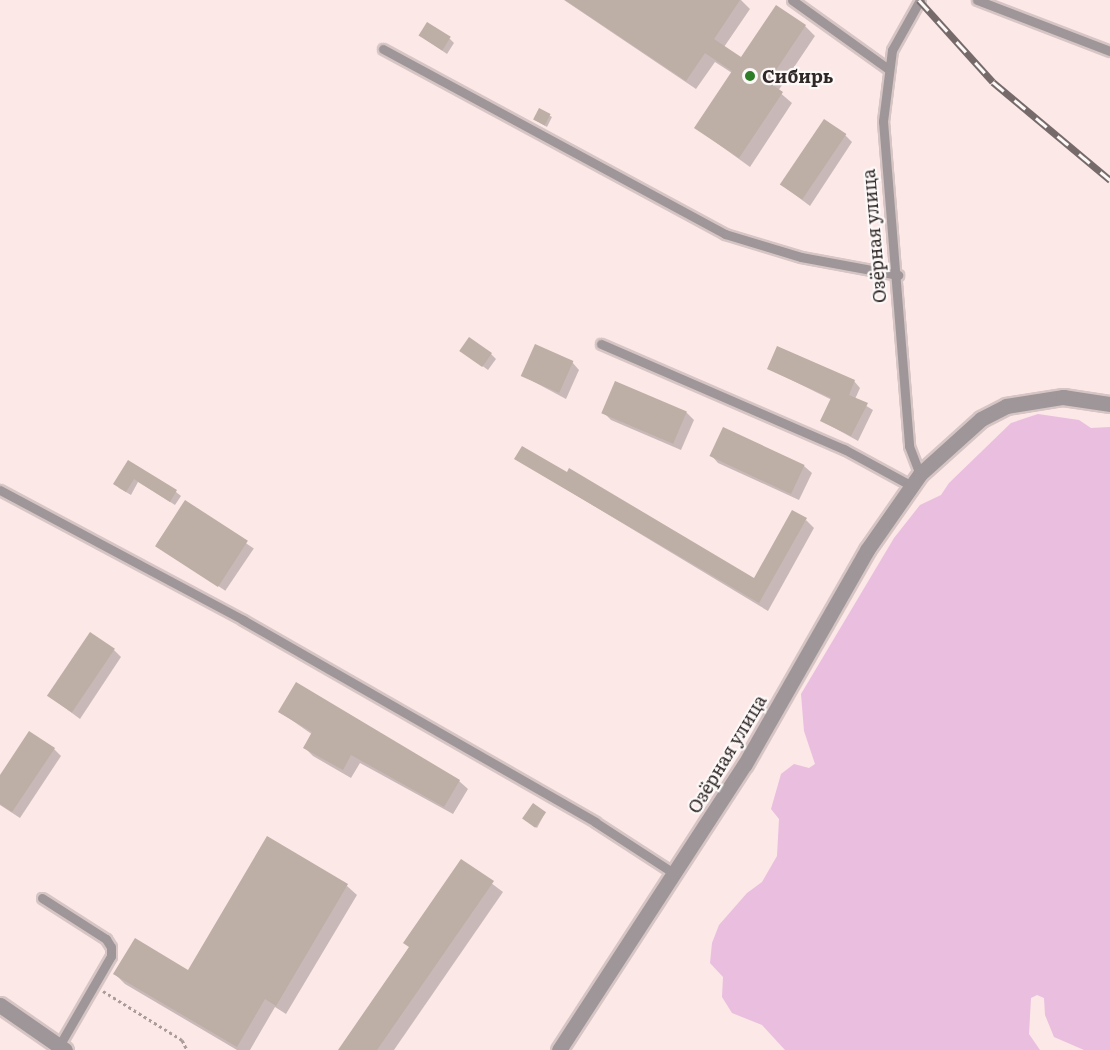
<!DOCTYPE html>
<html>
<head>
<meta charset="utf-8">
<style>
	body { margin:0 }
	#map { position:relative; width:1110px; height:1050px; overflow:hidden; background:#fbe8e7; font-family:Literata,serif }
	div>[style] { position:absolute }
	.water>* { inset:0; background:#e9bedf }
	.shadow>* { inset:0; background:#0003; transform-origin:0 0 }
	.building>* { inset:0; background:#bdaea6; transform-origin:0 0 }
	.path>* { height:3px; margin-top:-1.5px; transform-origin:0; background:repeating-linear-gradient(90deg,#aa9c9b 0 3px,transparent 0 6px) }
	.roads { filter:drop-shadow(2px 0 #d6c5c4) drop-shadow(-2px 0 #d6c5c4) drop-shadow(0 2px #d6c5c4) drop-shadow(0 -2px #d6c5c4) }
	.service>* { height:9px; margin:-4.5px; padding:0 4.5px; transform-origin:4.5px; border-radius:4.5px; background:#9e9698 }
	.minor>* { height:15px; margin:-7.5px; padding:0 7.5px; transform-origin:7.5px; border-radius:7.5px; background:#9e9698 }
	.tertiary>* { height:15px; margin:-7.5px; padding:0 7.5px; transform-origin:7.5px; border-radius:7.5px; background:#9e9698 }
	.rail>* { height:7px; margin-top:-3.5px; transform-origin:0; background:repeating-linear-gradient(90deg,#fdf9f9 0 14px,#766b6a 0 28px); box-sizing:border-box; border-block:2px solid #766b6a }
	.dots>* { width:16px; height:16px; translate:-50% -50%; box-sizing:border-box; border:3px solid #fdf9f9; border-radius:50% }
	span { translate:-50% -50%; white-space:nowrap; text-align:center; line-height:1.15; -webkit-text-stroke:4.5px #fdf9f9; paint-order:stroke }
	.poi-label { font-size:18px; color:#2f2827; font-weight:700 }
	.left { translate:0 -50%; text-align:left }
	.street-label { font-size:18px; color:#2f2827 }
</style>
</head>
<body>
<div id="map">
	<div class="water">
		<i style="clip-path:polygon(1038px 414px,1079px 420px,1091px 428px,1110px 427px,1110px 1050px,1084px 1050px,1054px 1037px,1045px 1015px,1044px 998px,1037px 995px,1031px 998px,1029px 1034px,1040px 1050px,785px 1050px,762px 1025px,732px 1013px,722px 997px,723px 977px,710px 963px,712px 943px,719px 925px,747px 893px,762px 882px,777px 856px,779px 819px,771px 809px,781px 774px,794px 764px,809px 768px,815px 764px,804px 731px,801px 694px,894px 538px,920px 505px,941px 495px,949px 483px,1011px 423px)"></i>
	</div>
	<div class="shadow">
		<i style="clip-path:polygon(564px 0,741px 0,750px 9px,724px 47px,742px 59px,805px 26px,815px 36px,778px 91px,792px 103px,750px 167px,696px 128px,732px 73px,715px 62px,696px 89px)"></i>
		<i style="clip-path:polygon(425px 39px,450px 39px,454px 43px,447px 54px)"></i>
		<i style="clip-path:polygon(540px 110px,552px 117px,547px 127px,537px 121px)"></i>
		<i style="clip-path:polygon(845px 135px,852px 142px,810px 206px,782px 185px)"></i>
		<i style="clip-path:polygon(462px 351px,491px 354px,496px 359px,488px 370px)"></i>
		<i style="clip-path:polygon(572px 362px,579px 370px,566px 399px,523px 376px)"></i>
		<i style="clip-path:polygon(769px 369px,854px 381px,860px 388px,855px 399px,873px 410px,858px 441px,822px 421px,832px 400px)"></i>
		<i style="clip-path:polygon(616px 383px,686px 412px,694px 420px,681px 450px,611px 420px,604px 413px)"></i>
		<i style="clip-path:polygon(711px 455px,804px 466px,812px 473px,799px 500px,718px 463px)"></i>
		<i style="clip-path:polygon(516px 459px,754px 580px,806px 520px,814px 528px,768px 611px)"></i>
		<i style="clip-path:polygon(128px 462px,176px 492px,181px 496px,175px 505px,138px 482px,131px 495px,119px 488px,115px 483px)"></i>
		<i style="left:185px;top:502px;width:83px;height:51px;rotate:34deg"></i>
		<i style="clip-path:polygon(114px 650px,121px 657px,80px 719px,49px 696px)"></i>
		<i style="clip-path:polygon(280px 712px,459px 781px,468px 789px,453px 814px,360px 763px,351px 778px,313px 756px,305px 748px,313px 735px)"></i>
		<i style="clip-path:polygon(54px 749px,61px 756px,20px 818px,0 805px,0 778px)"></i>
		<i style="clip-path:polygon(545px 813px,537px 828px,527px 820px)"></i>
		<i style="clip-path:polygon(462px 861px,503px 892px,394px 1050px,346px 1050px)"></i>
		<i style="clip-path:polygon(347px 886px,357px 895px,286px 1014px,275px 1007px,250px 1050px,237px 1050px,125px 984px,115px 974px,189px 972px)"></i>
	</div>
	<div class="building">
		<i style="clip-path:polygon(565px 0,740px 0,714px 39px,741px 57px,776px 5px,806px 25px,768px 82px,783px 92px,739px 158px,694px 128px,732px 71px,705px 53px,686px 81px)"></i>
		<i style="left:427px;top:22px;width:28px;height:16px;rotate:32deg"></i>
		<i style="left:539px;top:108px;width:13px;height:13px;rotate:27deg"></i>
		<i style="left:824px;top:119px;width:27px;height:79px;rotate:34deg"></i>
		<i style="left:469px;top:337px;width:28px;height:17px;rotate:35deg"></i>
		<i style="left:535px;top:344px;width:42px;height:35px;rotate:24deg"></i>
		<i style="clip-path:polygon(777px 346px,855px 380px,849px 395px,868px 403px,851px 436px,820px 421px,831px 398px,767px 369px)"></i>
		<i style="left:615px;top:381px;width:78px;height:35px;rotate:23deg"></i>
		<i style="left:723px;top:427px;width:90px;height:32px;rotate:25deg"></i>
		<i style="clip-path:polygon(522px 446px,567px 472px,569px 468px,754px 578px,792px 510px,807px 518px,759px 603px,514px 459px)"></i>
		<i style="clip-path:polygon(128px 460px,177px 490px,170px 502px,134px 479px,126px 492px,113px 484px)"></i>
		<i style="left:185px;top:500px;width:75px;height:55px;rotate:33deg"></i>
		<i style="left:90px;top:632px;width:30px;height:77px;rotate:34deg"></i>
		<i style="clip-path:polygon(296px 682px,460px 780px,444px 807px,351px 755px,343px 770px,303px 748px,312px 732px,278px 712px)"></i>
		<i style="clip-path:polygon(29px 731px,55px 748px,12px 812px,0 804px,0 775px)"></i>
		<i style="left:533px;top:803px;width:16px;height:19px;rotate:35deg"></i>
		<i style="clip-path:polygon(267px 836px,348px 884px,276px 1006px,265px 999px,237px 1047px,113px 974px,135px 938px,188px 970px)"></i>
		<i style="clip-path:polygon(461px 859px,494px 881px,377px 1050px,338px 1050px,409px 947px,403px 943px)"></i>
	</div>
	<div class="path">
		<i style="left:103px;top:991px;width:93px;rotate:31.8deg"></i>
		<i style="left:182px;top:1040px;width:11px;rotate:63deg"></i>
	</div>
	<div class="roads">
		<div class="service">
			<i style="left:792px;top:0;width:117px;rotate:35.6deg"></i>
			<i style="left:920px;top:0;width:57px;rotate:119.2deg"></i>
			<i style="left:892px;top:50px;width:72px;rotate:97.2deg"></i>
			<i style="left:883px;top:121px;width:326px;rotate:85.4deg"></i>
			<i style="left:909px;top:446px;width:30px;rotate:69deg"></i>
			<i style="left:977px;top:0;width:142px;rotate:21deg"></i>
			<i style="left:383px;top:49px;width:389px;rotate:28.4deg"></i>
			<i style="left:725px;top:234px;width:79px;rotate:16.8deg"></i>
			<i style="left:801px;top:257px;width:99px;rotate:10.5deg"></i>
			<i style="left:601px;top:344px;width:265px;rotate:23.4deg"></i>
			<i style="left:844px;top:449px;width:77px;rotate:28.6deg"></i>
			<i style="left:0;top:490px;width:276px;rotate:28.1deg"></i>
			<i style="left:243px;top:620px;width:406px;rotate:29.8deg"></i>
			<i style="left:595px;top:822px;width:95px;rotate:33deg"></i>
			<i style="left:42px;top:898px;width:76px;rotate:32.6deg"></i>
			<i style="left:106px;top:939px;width:9px;rotate:58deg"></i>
			<i style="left:111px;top:947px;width:9px;rotate:90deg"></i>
			<i style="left:111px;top:956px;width:104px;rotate:120deg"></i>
		</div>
		<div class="minor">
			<i style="left:559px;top:1050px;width:341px;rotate:-57deg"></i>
			<i style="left:745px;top:764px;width:246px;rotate:-60.3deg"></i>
			<i style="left:867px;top:550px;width:93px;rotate:-55.1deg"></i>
			<i style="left:920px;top:474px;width:82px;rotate:-42deg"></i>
			<i style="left:981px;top:419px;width:28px;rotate:-27deg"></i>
			<i style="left:1006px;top:406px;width:58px;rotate:-9deg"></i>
			<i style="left:1063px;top:397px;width:48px;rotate:8.5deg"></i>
		</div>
		<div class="tertiary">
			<i style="left:0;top:1005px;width:79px;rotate:34.7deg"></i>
		</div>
	</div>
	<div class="rail">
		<i style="left:919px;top:0;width:110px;rotate:47.9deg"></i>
		<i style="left:993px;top:82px;width:153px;rotate:39.9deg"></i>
	</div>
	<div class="dots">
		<i style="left:750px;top:76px;background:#2e7e28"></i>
	</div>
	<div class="poi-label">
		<span class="left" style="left:762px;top:76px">Сибирь</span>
	</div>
	<div class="street-label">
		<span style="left:874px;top:236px;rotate:-95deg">Озёрная улица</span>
		<span style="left:727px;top:754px;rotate:-59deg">Озёрная улица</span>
	</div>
</div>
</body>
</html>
